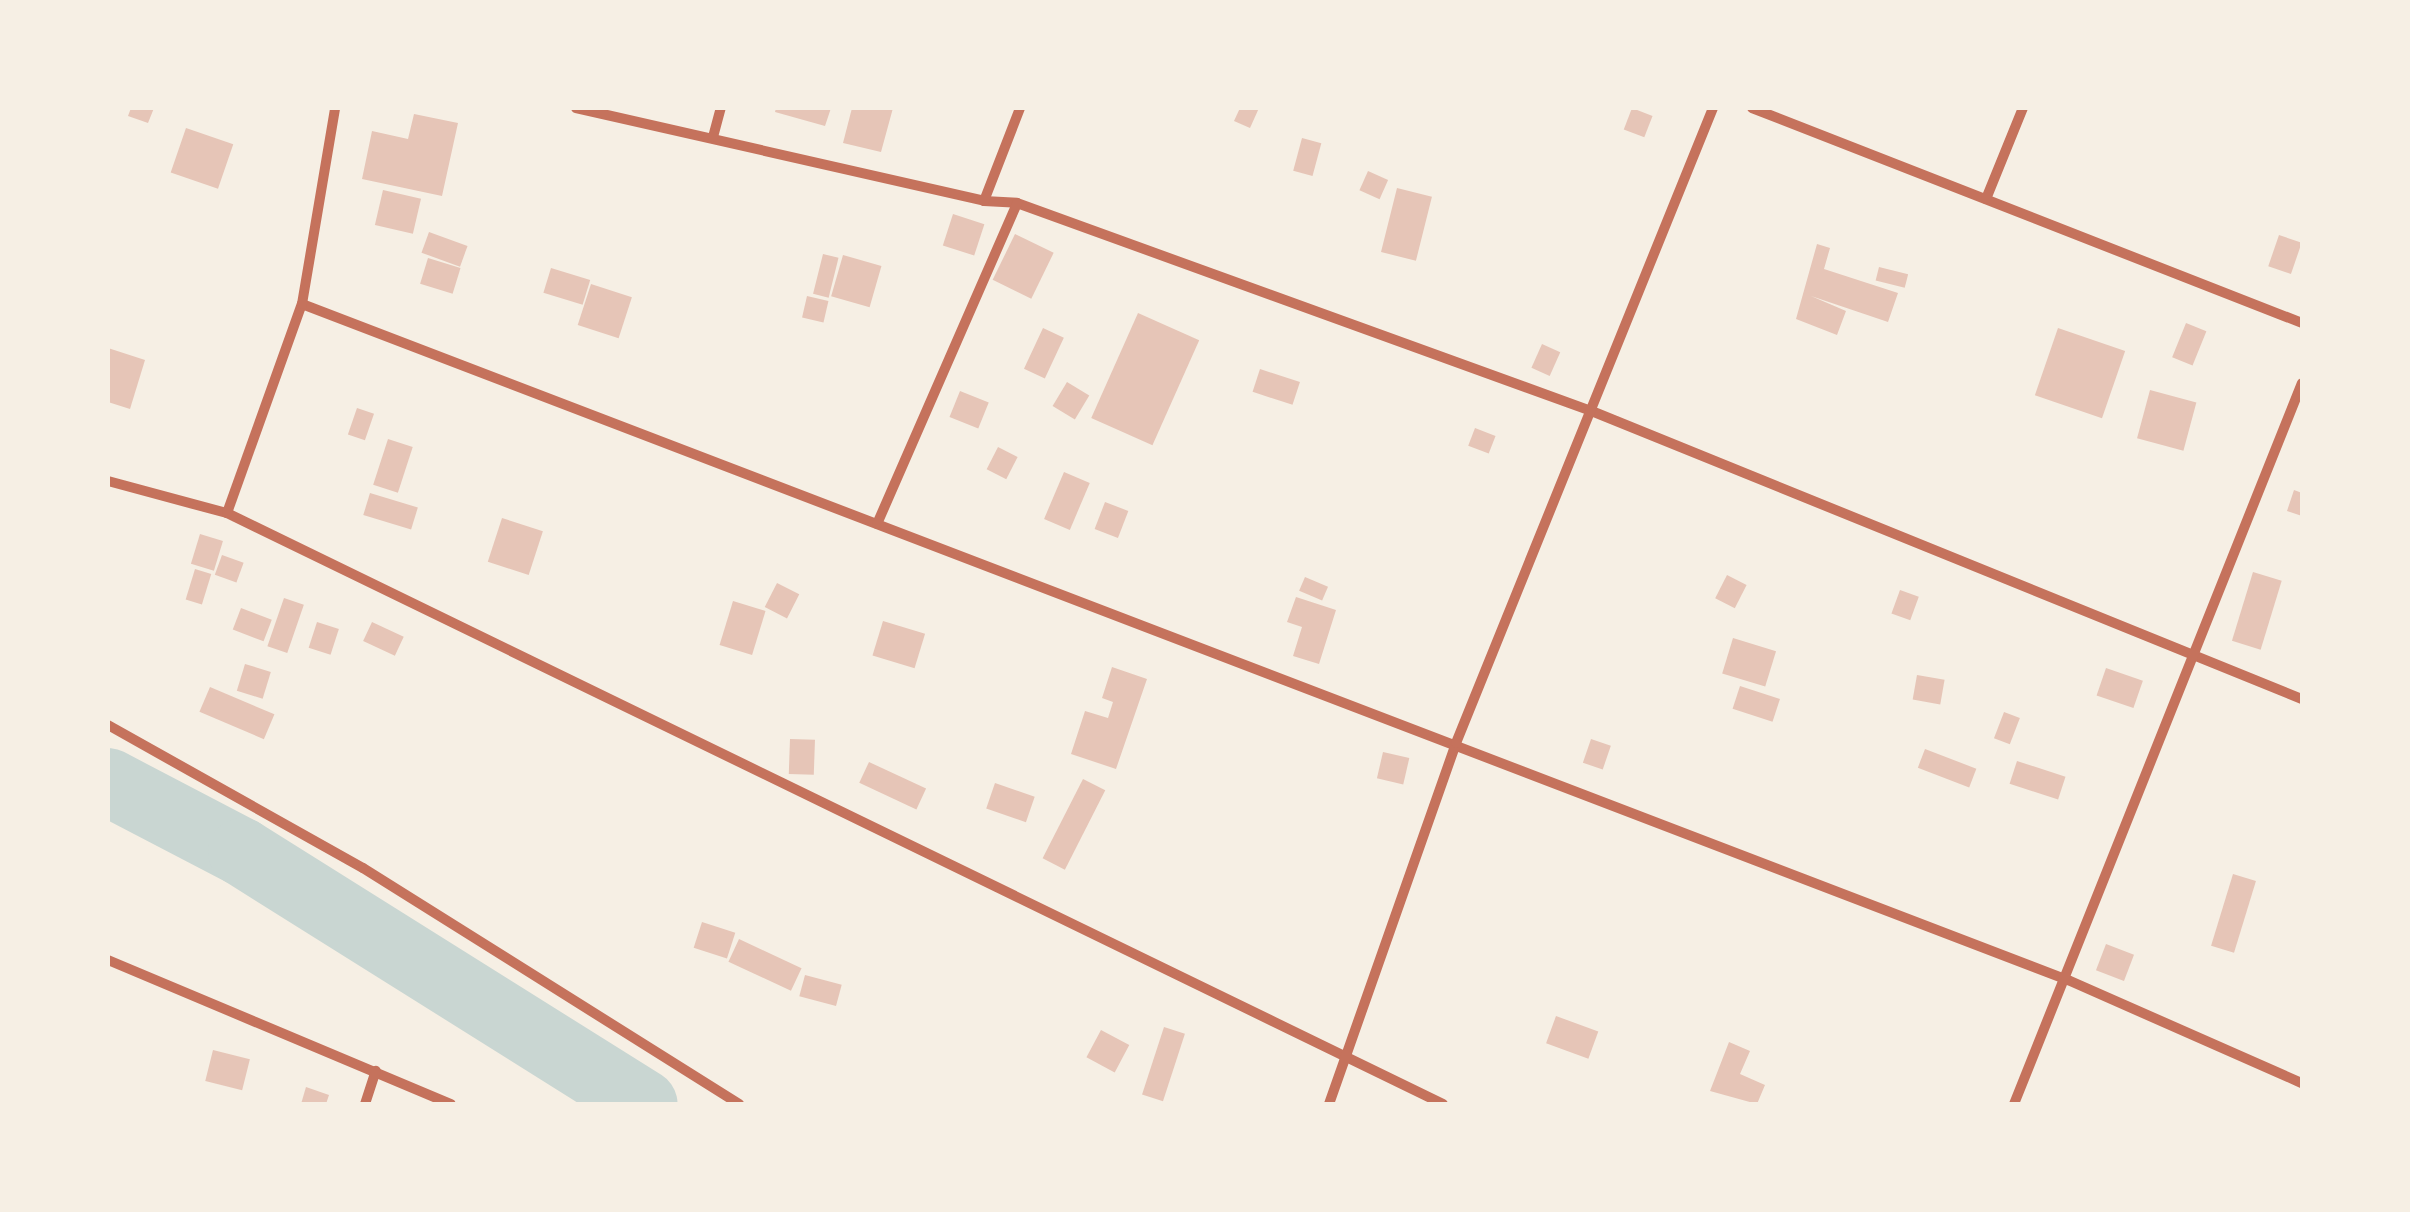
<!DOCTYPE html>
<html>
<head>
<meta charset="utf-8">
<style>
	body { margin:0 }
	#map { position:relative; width:2410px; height:1212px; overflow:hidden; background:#f6efe4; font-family:Barlow,sans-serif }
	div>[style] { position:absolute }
	.river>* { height:68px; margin:-34px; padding:0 34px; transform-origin:34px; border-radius:34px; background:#c9d6d2 }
	.building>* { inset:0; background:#e6c5b7; transform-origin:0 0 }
	.minor>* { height:10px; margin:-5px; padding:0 5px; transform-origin:5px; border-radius:5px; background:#c5725c }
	span { translate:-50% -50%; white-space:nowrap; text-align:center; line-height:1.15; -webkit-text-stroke:8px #f6efe4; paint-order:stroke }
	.frame { position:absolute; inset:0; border:110px solid #f6efe4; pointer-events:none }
</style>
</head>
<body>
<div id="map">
	<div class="river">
		<i style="left:108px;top:782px;width:151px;rotate:27.6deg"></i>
		<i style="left:242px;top:852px;width:474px;rotate:32.1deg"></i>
	</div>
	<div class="building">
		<i style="clip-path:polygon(131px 108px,154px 108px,148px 123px,128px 116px)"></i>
		<i style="clip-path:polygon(776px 108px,831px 108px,825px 126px,775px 112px)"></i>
		<i style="clip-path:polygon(852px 108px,893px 108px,881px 152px,843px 143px)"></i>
		<i style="clip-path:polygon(1240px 108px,1259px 108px,1250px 128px,1234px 121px)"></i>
		<i style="left:1632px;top:108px;width:22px;height:23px;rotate:21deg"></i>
		<i style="clip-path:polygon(414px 114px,458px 123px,442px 196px,362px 179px,372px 131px,408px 139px)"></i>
		<i style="left:186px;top:128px;width:50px;height:47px;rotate:19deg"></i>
		<i style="left:1302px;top:138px;width:20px;height:34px;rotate:15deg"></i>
		<i style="left:1368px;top:171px;width:22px;height:21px;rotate:24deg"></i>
		<i style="left:1397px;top:188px;width:36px;height:66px;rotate:14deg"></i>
		<i style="left:383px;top:190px;width:39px;height:36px;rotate:13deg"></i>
		<i style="left:953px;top:214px;width:33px;height:33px;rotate:18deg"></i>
		<i style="left:429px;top:232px;width:41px;height:22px;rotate:20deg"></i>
		<i style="left:1015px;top:234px;width:43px;height:51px;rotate:26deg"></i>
		<i style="left:2279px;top:235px;width:24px;height:33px;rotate:19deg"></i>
		<i style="clip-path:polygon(1817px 244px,1830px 248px,1824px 269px,1898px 293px,1888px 322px,1811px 296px,1846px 311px,1837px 335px,1796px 319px)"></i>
		<i style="left:823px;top:254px;width:16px;height:41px;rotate:14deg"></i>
		<i style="left:843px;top:255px;width:40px;height:43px;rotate:16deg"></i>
		<i style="left:428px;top:258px;width:34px;height:27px;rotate:17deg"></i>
		<i style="left:1879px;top:267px;width:30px;height:14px;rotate:14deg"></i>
		<i style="left:551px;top:268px;width:41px;height:26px;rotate:17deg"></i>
		<i style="left:591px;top:284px;width:43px;height:43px;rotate:18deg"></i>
		<i style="left:807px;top:296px;width:22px;height:22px;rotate:13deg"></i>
		<i style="left:1138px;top:313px;width:67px;height:115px;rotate:24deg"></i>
		<i style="left:2186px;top:323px;width:22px;height:37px;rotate:22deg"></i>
		<i style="left:1043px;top:328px;width:23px;height:45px;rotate:25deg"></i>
		<i style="left:2058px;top:328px;width:71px;height:71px;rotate:19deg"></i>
		<i style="left:1542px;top:344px;width:20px;height:26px;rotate:24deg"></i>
		<i style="clip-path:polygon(108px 348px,145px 360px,130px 409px,108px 402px)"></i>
		<i style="left:1260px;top:369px;width:42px;height:24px;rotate:18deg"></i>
		<i style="left:1067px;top:382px;width:26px;height:28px;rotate:31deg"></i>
		<i style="left:2150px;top:390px;width:48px;height:50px;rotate:15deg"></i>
		<i style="left:960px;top:391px;width:31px;height:28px;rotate:22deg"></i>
		<i style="left:357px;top:408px;width:18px;height:28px;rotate:19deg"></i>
		<i style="left:1475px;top:428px;width:22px;height:19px;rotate:21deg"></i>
		<i style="left:388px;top:439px;width:26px;height:48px;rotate:18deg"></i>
		<i style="left:998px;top:447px;width:22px;height:25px;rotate:27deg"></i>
		<i style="left:1064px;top:472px;width:28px;height:51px;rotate:23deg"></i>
		<i style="clip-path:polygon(2294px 490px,2302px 493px,2302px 516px,2287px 511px)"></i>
		<i style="left:370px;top:493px;width:50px;height:23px;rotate:17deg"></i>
		<i style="left:1105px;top:502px;width:25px;height:29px;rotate:21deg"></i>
		<i style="left:502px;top:518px;width:43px;height:46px;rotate:18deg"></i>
		<i style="left:200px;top:534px;width:24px;height:31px;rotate:17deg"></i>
		<i style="left:222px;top:555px;width:23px;height:21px;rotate:20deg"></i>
		<i style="left:195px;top:569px;width:17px;height:32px;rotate:17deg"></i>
		<i style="left:2253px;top:572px;width:30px;height:72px;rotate:17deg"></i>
		<i style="left:1727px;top:575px;width:22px;height:26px;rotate:27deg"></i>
		<i style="left:1305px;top:577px;width:25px;height:15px;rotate:23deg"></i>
		<i style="left:777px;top:583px;width:25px;height:27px;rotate:27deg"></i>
		<i style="left:1900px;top:590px;width:20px;height:25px;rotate:20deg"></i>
		<i style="clip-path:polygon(1296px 597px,1336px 610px,1319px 664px,1293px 656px,1302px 627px,1287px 622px)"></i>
		<i style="left:284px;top:598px;width:21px;height:51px;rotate:19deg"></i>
		<i style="left:733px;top:601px;width:34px;height:46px;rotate:17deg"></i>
		<i style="left:241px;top:608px;width:33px;height:23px;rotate:21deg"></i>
		<i style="left:883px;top:621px;width:44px;height:36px;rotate:17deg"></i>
		<i style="left:317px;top:622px;width:23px;height:27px;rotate:18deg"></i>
		<i style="left:372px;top:622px;width:35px;height:21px;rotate:25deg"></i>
		<i style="left:1733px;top:638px;width:45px;height:37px;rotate:17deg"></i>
		<i style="left:245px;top:664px;width:27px;height:28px;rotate:17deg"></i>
		<i style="clip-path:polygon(1112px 667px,1147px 679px,1116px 769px,1071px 754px,1085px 711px,1108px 718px,1113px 702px,1102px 698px)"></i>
		<i style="left:2106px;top:668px;width:39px;height:29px;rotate:19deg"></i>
		<i style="left:1917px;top:675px;width:28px;height:25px;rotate:10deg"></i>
		<i style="left:1740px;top:686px;width:42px;height:24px;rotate:18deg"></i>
		<i style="left:210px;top:687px;width:70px;height:27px;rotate:23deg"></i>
		<i style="left:2004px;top:712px;width:17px;height:28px;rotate:21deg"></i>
		<i style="left:790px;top:739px;width:25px;height:35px;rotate:2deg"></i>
		<i style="left:1591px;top:739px;width:21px;height:25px;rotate:19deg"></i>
		<i style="left:1925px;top:749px;width:55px;height:20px;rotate:21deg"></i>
		<i style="left:1383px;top:752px;width:27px;height:27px;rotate:13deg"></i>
		<i style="left:2017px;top:761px;width:51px;height:24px;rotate:18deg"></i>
		<i style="left:869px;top:762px;width:63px;height:23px;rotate:25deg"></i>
		<i style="left:1083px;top:779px;width:25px;height:89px;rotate:27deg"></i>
		<i style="left:995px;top:783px;width:42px;height:27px;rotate:19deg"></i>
		<i style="left:2233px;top:874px;width:24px;height:75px;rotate:17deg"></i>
		<i style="left:702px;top:922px;width:35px;height:27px;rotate:18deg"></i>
		<i style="left:739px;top:939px;width:69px;height:25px;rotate:25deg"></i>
		<i style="left:2106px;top:944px;width:30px;height:28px;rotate:21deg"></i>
		<i style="left:805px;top:975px;width:38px;height:22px;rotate:15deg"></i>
		<i style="left:1556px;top:1016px;width:45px;height:29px;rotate:20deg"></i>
		<i style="left:1164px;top:1027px;width:22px;height:71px;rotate:18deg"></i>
		<i style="left:1101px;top:1030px;width:32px;height:31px;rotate:28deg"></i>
		<i style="clip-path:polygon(1729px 1042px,1750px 1051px,1740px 1074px,1765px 1085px,1757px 1104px,1710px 1091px)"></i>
		<i style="left:213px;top:1050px;width:38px;height:32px;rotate:14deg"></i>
		<i style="clip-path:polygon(306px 1087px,329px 1095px,326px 1104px,301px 1104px)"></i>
	</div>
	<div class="minor">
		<i style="left:576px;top:108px;width:418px;rotate:12.8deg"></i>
		<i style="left:984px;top:201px;width:33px;rotate:3deg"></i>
		<i style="left:1017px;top:203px;width:614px;rotate:19.91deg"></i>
		<i style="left:1594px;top:412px;width:764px;rotate:22.07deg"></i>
		<i style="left:1752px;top:108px;width:591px;rotate:21.35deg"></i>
		<i style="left:713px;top:137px;width:30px;rotate:-75deg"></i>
		<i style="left:1986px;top:199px;width:98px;rotate:-67.9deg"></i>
		<i style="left:984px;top:201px;width:100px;rotate:-68.8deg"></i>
		<i style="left:302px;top:304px;width:1891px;rotate:20.95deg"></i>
		<i style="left:2068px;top:980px;width:256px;rotate:23.8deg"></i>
		<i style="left:108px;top:481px;width:123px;rotate:15.1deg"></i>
		<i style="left:227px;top:513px;width:1352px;rotate:25.92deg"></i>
		<i style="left:227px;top:513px;width:222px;rotate:-70.3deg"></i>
		<i style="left:302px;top:304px;width:199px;rotate:-80.4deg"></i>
		<i style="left:877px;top:524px;width:350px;rotate:-66.4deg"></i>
		<i style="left:108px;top:725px;width:292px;rotate:29.3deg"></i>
		<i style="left:363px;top:868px;width:444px;rotate:32.1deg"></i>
		<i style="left:108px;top:960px;width:372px;rotate:22.8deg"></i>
		<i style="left:365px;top:1104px;width:35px;rotate:-72deg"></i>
		<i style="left:1329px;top:1104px;width:383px;rotate:-70.6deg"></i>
		<i style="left:1456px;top:743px;width:685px;rotate:-67.97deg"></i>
		<i style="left:2014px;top:1104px;width:776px;rotate:-68.23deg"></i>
	</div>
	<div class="frame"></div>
</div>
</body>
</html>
